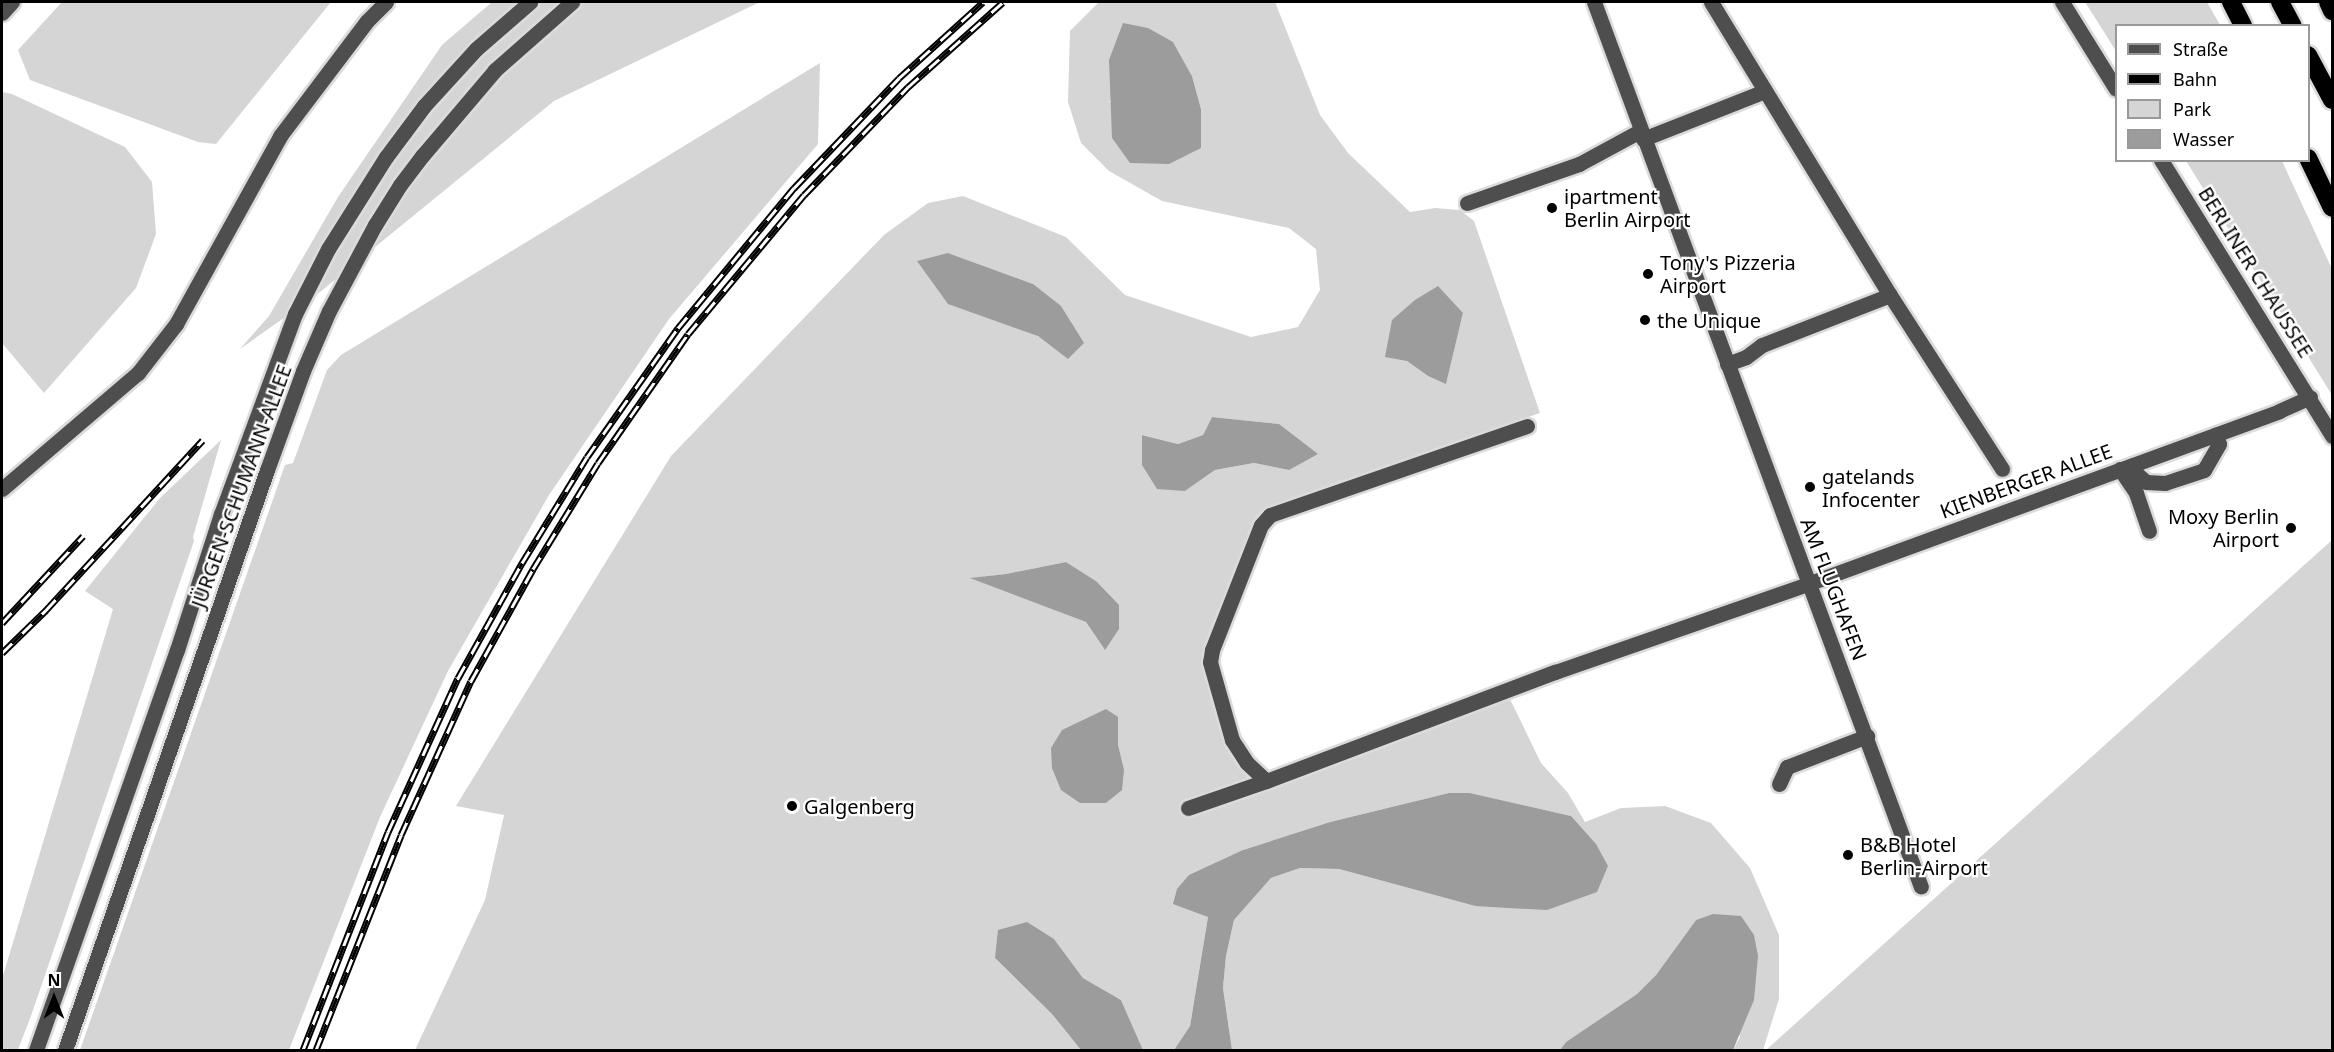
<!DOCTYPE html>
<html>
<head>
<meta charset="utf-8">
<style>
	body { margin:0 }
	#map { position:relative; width:2334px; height:1052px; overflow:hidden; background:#fff; font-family:"Noto Sans",sans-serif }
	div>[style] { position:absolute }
	.green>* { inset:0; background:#d5d5d5 }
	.water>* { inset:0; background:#9c9c9c }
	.roads { filter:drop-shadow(2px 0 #dbdbdb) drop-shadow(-2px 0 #dbdbdb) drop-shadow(0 2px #dbdbdb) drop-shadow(0 -2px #dbdbdb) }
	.minor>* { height:15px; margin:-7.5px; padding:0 7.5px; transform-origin:7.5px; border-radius:7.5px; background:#4e4e4e }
	.highway>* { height:18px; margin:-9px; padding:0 9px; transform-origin:9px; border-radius:9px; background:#000 }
	.rail>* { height:7px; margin-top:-3.5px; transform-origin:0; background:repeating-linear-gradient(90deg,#fff 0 14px,#000 0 28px); box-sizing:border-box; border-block:2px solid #000 }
	.dots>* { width:16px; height:16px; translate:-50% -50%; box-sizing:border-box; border:3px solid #fff; border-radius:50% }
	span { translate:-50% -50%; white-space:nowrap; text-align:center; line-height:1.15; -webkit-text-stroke:4.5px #fff; paint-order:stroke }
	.poi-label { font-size:20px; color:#000 }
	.left { translate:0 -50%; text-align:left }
	.right { translate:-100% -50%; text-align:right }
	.street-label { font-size:20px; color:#000 }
	.frame { position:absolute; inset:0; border:3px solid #000; pointer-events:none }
	.legend { position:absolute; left:2115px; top:24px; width:195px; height:138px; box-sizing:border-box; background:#fff; border:2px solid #999; margin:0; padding:8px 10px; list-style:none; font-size:18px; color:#000 }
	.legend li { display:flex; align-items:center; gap:12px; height:30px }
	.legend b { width:30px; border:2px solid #999 }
	.north { position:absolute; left:24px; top:968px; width:60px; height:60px; -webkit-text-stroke:4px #fff; paint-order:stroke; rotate:0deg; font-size:16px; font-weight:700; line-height:24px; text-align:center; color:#000 }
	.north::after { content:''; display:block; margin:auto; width:21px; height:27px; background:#000; clip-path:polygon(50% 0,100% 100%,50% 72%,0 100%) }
</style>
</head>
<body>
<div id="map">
	<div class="green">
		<i style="clip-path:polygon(62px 2px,331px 2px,216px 144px,198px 142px,30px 80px,18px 50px)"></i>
		<i style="clip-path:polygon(492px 2px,760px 2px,554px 101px,315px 296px,240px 349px,269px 316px,338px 197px,442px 45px)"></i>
		<i style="clip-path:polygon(evenodd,1099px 2px,1275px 2px,1320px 115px,1348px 153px,1410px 212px,1435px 208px,1460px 210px,1474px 221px,1540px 413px,1292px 500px,1256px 518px,1211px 628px,1207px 662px,1244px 764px,1267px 789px,1508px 695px,1541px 763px,1568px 793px,1585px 822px,1621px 808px,1665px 806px,1711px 823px,1750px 868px,1779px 935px,1779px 999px,1763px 1050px,1733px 1050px,1740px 1037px,1696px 920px,1656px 975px,1637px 994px,1566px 1042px,1560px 1050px,1232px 1050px,1223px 988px,1226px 956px,1234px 920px,1271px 878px,1300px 868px,1339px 869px,1475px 906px,1571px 816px,1470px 793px,1449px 793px,1330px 822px,1243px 850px,1208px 917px,1190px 1026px,1174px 1050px,1143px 1050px,1121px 1000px,1083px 978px,1054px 939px,995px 958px,1052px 1014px,1081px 1050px,415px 1050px,485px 900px,504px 815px,456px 806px,671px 456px,884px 235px,928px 203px,963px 196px,1066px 237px,1125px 295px,1251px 337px,1298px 327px,1320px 290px,1316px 249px,1289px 228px,1162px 201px,1109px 171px,1081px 143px,1068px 102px,1070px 31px,1099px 2px,1173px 42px,1192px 76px,1201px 109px,1109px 102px,1173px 42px,1099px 2px,948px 253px,1033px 284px,1068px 358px,1038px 336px,948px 253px,1099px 2px,1463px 313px,1446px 383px,1428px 376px,1407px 361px,1463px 313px,1099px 2px,1212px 417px,1279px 424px,1289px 470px,1254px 463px,1215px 470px,1185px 491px,1143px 435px,1178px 444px,1203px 435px,1212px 417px,1099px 2px,1066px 562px,1096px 581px,1105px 650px,1086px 622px,973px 578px,1006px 574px,1066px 562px)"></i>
		<i style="clip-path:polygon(2085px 2px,2207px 2px,2220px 25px,2116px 26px,2116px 51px)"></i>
		<i style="clip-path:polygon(820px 63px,818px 144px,669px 319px,549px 495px,448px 671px,380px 817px,289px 1050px,80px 1050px,285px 465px,293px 463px,327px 370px,341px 355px)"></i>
		<i style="clip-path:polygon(2px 92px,12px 94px,125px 147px,152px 182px,156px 234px,136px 288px,44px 393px,2px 343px)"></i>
		<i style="clip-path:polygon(2186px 161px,2282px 161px,2332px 269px,2332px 395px)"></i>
		<i style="clip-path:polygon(221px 440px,193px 537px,194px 541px,32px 1013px,18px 1050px,2px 1050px,2px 979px,113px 609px,85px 591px,160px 498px)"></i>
		<i style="clip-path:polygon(2332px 540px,2332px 1050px,1766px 1050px,2137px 716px)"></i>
	</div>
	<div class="water">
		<i style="clip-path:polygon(1123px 23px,1148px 28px,1173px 42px,1192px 76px,1201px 109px,1201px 148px,1169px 164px,1130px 163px,1112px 138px,1109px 60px)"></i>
		<i style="clip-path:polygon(948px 253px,1033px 284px,1061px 306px,1084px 343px,1068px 359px,1038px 336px,948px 304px,917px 261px)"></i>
		<i style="clip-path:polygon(1438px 286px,1463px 313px,1446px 384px,1428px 376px,1407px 361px,1385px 357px,1392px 320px,1415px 300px)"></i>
		<i style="clip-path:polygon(1212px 417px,1279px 424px,1318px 454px,1289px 470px,1254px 463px,1215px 470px,1185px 491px,1157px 489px,1142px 465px,1142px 435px,1178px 444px,1203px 435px)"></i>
		<i style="clip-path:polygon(1066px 562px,1096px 581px,1119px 605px,1119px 629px,1105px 650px,1086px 622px,970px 578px,1006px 574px)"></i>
		<i style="clip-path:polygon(1106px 709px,1118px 717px,1118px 745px,1124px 770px,1122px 790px,1106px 803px,1080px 803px,1061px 790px,1052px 768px,1051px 748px,1062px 730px)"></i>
		<i style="clip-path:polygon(1449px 793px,1470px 793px,1571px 816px,1596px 844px,1608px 866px,1597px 892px,1547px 910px,1508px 908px,1475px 906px,1339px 869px,1300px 868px,1271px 878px,1234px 920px,1226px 956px,1223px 988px,1232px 1050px,1174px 1050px,1190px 1026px,1208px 917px,1173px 904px,1177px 889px,1189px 875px,1243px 850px,1330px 822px)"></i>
		<i style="clip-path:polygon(1713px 914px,1741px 916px,1754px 935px,1758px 956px,1754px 1000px,1733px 1050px,1560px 1050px,1566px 1042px,1637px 994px,1656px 975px,1696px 920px)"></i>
		<i style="clip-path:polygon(1027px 922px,1054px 939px,1083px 978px,1121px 1000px,1143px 1050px,1081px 1050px,1052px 1014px,995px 958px,998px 930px)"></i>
	</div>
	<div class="roads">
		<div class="minor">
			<i style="left:1594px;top:2px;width:943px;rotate:69.72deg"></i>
			<i style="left:1711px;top:2px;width:343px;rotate:58.6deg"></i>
			<i style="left:1890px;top:295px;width:207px;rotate:57.2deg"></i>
			<i style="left:2062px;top:2px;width:102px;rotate:58.2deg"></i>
			<i style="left:2px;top:13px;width:15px;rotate:-48deg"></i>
			<i style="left:1643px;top:139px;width:131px;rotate:-21.5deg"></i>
			<i style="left:2161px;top:160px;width:325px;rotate:58.2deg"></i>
			<i style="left:1467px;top:203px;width:119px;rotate:-19.2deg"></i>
			<i style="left:1579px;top:164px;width:69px;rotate:-28.4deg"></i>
			<i style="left:1727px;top:364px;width:20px;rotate:-20deg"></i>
			<i style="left:1746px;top:357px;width:20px;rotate:-37deg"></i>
			<i style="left:1762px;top:345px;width:137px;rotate:-21.3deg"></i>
			<i style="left:1527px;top:426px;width:272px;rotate:160.9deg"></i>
			<i style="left:1270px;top:515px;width:13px;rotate:132deg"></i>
			<i style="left:1261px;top:525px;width:134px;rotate:111.4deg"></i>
			<i style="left:1212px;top:650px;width:12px;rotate:99deg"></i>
			<i style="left:1210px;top:662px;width:81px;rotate:74.2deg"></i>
			<i style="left:1232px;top:740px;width:27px;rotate:57deg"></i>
			<i style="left:1247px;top:763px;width:26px;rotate:43deg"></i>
			<i style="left:1266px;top:781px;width:309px;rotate:-20.7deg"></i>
			<i style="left:1555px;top:672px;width:270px;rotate:-19.2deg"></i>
			<i style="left:1810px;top:583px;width:500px;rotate:-20.1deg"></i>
			<i style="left:2279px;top:411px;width:34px;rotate:-24deg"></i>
			<i style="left:2133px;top:465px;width:9px;rotate:69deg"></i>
			<i style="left:2136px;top:473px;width:13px;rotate:42deg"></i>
			<i style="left:2146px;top:482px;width:19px;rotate:3deg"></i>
			<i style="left:2165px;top:483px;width:41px;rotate:-18.4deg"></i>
			<i style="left:2204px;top:470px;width:30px;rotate:-60deg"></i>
			<i style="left:2219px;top:444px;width:10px;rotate:-107deg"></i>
			<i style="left:2120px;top:469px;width:29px;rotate:56deg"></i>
			<i style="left:2136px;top:493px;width:40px;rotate:71.1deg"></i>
			<i style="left:2px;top:489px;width:179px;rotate:-40.5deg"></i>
			<i style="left:138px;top:373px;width:62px;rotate:-52.2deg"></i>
			<i style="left:176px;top:324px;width:215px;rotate:-61deg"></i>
			<i style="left:280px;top:136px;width:144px;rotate:-52.9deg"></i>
			<i style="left:367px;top:21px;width:27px;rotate:-45deg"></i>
			<i style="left:1779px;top:784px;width:19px;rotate:-65deg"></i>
			<i style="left:1787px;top:767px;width:86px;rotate:-21.2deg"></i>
			<i style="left:1188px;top:808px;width:83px;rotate:-19.1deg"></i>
			<i style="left:36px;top:1050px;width:424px;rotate:-70.6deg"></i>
			<i style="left:177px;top:650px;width:143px;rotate:-72.1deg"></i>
			<i style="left:221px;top:514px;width:213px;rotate:-69.7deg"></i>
			<i style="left:295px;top:314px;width:73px;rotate:-63.1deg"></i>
			<i style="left:328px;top:249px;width:109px;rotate:-57.8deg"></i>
			<i style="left:386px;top:157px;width:64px;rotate:-53.3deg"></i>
			<i style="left:424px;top:106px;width:77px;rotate:-47.6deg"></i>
			<i style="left:476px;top:49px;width:72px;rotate:-41deg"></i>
			<i style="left:65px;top:1050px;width:614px;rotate:-70.8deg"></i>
			<i style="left:267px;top:470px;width:105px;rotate:-70deg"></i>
			<i style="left:303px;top:371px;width:65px;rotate:-66.6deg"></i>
			<i style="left:329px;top:311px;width:98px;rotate:-61.9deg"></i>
			<i style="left:375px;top:225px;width:47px;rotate:-58deg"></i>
			<i style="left:400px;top:185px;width:38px;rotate:-53deg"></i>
			<i style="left:423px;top:155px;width:111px;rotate:-49.7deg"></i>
			<i style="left:495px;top:70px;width:103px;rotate:-41.4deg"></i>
		</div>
		<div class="highway">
			<i style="left:2231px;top:2px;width:27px;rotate:63deg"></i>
			<i style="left:2280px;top:2px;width:27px;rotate:62deg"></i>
			<i style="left:2328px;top:2px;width:10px;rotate:66deg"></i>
			<i style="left:2308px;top:55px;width:51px;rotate:61.9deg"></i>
			<i style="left:2308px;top:158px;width:55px;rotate:64.4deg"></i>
		</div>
	</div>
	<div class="rail">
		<i style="left:2px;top:623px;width:119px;rotate:-47deg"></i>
		<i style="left:2px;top:653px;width:62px;rotate:-44.3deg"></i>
		<i style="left:46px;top:610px;width:231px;rotate:-47.3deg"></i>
		<i style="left:303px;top:1050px;width:234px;rotate:-68.7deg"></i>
		<i style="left:388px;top:832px;width:169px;rotate:-65.6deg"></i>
		<i style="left:458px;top:678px;width:132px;rotate:-60.9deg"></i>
		<i style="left:522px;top:563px;width:124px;rotate:-58.5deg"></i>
		<i style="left:587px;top:457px;width:158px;rotate:-54.8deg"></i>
		<i style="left:678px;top:328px;width:182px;rotate:-50.4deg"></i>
		<i style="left:794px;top:188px;width:152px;rotate:-46.3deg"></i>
		<i style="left:899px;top:78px;width:113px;rotate:-42.1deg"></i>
		<i style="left:316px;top:1050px;width:231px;rotate:-68.4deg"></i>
		<i style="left:401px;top:835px;width:169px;rotate:-65.6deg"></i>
		<i style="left:471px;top:681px;width:128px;rotate:-61deg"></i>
		<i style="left:533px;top:569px;width:124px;rotate:-58.5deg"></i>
		<i style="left:598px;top:463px;width:157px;rotate:-55.1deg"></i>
		<i style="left:688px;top:334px;width:181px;rotate:-50.2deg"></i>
		<i style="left:804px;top:195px;width:150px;rotate:-46.1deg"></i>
		<i style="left:908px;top:87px;width:127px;rotate:-41.8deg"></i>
	</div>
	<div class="dots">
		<i style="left:1552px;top:208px;background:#000"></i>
		<i style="left:1648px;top:274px;background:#000"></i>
		<i style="left:1645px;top:320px;background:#000"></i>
		<i style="left:1810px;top:487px;background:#000"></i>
		<i style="left:2291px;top:528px;background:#000"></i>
		<i style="left:792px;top:806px;background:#000"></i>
		<i style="left:1848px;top:855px;background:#000"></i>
	</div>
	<div class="poi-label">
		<span class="left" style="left:1564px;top:208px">ipartment<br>Berlin Airport</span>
		<span class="left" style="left:1660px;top:274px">Tony's Pizzeria<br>Airport</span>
		<span class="left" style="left:1657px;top:320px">the Unique</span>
		<span class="left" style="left:1822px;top:488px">gatelands<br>Infocenter</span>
		<span class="right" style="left:2279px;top:528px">Moxy Berlin<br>Airport</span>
		<span class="left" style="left:804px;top:806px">Galgenberg</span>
		<span class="left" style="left:1860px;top:856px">B&amp;B Hotel<br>Berlin-Airport</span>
	</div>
	<div class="street-label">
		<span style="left:2256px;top:272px;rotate:58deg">BERLINER CHAUSSEE</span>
		<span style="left:2026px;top:481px;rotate:-20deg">KIENBERGER ALLEE</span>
		<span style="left:241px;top:486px;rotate:-70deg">JÜRGEN-SCHUMANN-ALLEE</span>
		<span style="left:1834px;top:589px;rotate:69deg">AM FLUGHAFEN</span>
	</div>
	<div class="frame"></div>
	<ul class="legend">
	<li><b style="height:8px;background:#4e4e4e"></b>Straße</li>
	<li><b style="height:8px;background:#000"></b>Bahn</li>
	<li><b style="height:16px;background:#d5d5d5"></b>Park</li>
	<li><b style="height:16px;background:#9c9c9c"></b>Wasser</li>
	</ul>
	<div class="north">N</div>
</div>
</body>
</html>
